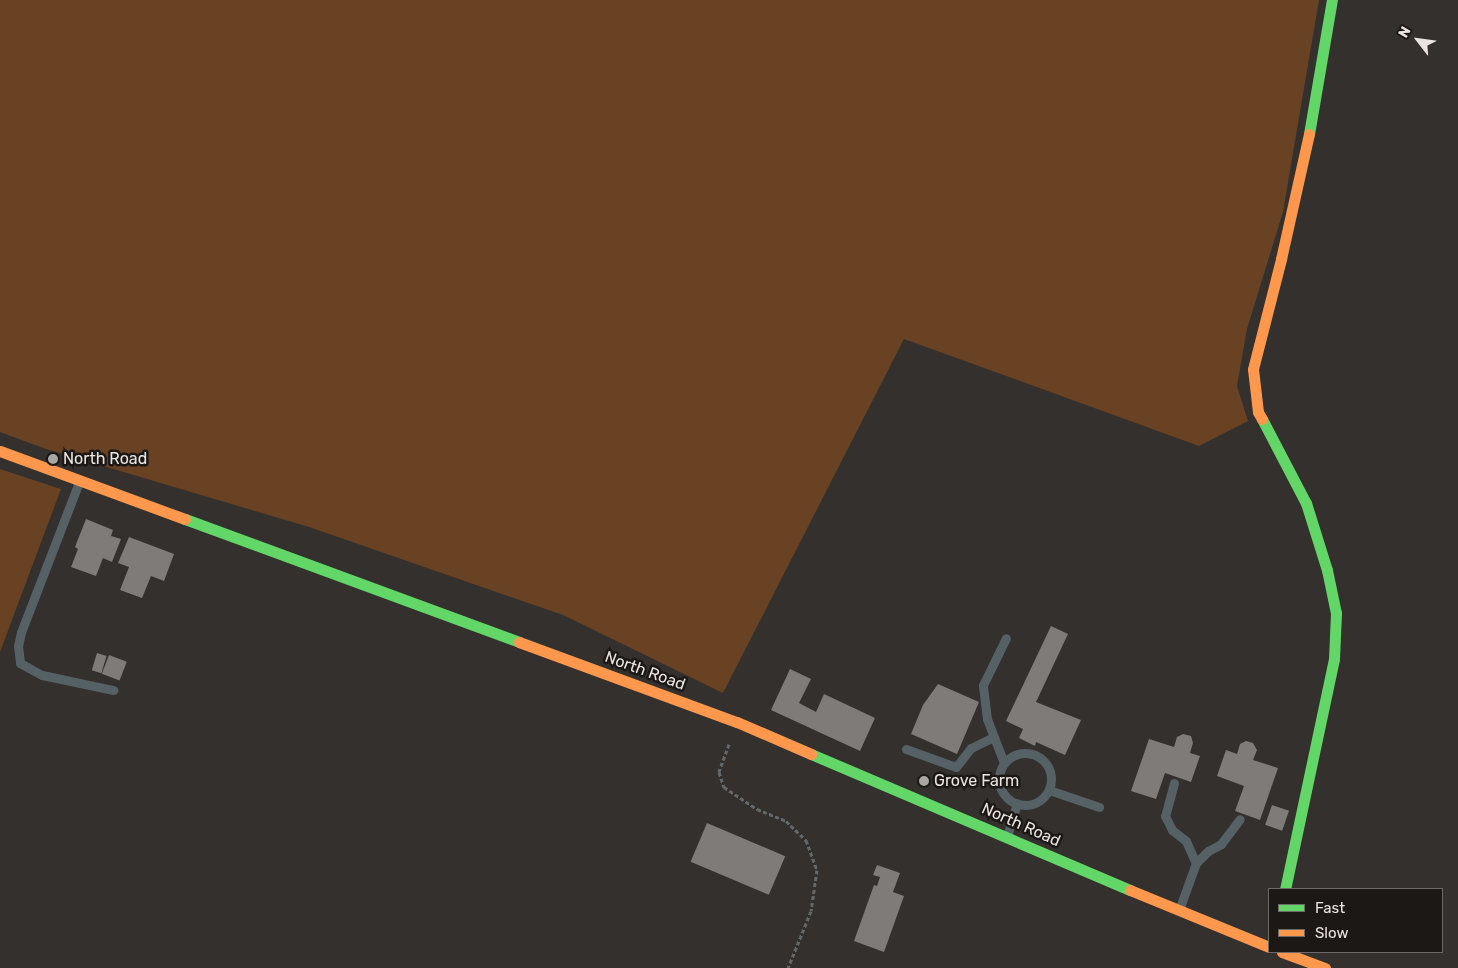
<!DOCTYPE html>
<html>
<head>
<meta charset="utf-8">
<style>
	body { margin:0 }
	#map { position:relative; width:1458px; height:968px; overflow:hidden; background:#33302e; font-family:Rubik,sans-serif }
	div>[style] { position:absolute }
	.green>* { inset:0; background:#684222 }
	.building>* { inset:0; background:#7e7b79; transform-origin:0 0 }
	.path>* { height:3px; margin-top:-1.5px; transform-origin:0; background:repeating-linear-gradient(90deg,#63696b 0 4px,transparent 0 6.5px) }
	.lane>* { height:9px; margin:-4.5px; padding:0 4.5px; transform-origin:4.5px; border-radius:4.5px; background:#556165 }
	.lane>.ring { margin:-4.5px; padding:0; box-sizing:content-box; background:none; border:9px solid #556165; border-radius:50% }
	.fast>* { height:11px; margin:-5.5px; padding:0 5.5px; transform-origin:5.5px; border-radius:5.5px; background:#63d668 }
	.slow>* { height:11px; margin:-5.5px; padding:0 5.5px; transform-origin:5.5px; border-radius:5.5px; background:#ff974d }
	.dots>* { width:14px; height:14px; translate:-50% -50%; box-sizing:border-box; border:2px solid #1b1816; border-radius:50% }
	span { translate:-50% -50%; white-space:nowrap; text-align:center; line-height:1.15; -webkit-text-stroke:5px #1b1816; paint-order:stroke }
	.poi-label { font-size:16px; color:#eae5e2 }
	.left { translate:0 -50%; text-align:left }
	.street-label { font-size:16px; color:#eae5e2 }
	.legend { position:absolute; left:1268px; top:888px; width:175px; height:65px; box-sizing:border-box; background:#1b1816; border:1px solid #6e6a68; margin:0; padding:6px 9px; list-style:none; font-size:15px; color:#eae5e2 }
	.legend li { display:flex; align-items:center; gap:10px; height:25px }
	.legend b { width:25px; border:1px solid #6e6a68 }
	.north { position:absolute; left:1393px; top:15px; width:50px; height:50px; -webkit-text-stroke:4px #1b1816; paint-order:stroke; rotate:300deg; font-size:14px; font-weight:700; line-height:20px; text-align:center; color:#eae5e2 }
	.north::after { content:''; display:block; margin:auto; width:18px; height:22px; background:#eae5e2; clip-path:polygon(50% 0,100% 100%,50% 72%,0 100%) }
</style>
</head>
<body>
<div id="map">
	<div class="green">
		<i style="clip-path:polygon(0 0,1319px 0,1283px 212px,1247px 329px,1237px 386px,1248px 421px,1199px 446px,904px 339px,723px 693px,563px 615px,309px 527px,46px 449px,0 432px)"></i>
		<i style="clip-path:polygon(0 469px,61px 489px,0 652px)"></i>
	</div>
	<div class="building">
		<i style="clip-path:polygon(86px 519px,113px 530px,111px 536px,121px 539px,112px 562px,103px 558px,96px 576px,71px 567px,78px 549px,75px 547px)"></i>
		<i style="clip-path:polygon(129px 537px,174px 554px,164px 581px,151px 576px,142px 598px,120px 590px,129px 567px,118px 563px)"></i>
		<i style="clip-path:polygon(1051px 626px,1068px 634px,1036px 702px,1081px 720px,1065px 755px,1036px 742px,1035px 746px,1019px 738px,1023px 729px,1006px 721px)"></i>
		<i style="left:97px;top:653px;width:10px;height:18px;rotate:17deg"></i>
		<i style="left:109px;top:655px;width:19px;height:20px;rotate:21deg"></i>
		<i style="clip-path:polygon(790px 669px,811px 679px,799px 703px,816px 712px,824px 694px,875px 718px,860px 751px,771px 710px)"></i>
		<i style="clip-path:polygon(938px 684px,979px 702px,957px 754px,911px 734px,923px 705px)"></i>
		<i style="clip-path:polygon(1183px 734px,1191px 736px,1193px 743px,1190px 753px,1200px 756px,1191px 782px,1165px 773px,1156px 799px,1131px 791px,1149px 739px,1174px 747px,1177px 737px)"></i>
		<i style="clip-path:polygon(1246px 741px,1253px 743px,1257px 750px,1253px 760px,1278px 768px,1260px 820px,1235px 811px,1244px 786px,1217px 776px,1226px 750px,1237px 754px,1240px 744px)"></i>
		<i style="left:1272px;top:805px;width:18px;height:21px;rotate:19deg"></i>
		<i style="left:707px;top:823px;width:85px;height:42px;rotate:23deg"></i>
		<i style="clip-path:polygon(877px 865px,900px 873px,893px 892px,904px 896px,884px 952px,854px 941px,874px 885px,877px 886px,880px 877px,873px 875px)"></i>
	</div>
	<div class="path">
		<i style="left:729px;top:744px;width:30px;rotate:110deg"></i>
		<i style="left:719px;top:772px;width:16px;rotate:72deg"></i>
		<i style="left:724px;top:787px;width:40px;rotate:34deg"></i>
		<i style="left:757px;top:809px;width:31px;rotate:22deg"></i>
		<i style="left:786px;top:821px;width:28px;rotate:44deg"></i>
		<i style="left:806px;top:840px;width:32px;rotate:70deg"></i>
		<i style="left:817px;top:870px;width:41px;rotate:98.3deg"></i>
		<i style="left:811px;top:911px;width:61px;rotate:112deg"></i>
	</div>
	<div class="lane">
		<i style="left:79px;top:482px;width:161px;rotate:111.1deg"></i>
		<i style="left:21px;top:632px;width:14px;rotate:102deg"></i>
		<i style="left:18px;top:646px;width:17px;rotate:83deg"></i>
		<i style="left:20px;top:663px;width:25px;rotate:29deg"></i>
		<i style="left:42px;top:675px;width:73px;rotate:11.9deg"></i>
		<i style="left:906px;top:749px;width:53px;rotate:19.8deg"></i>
		<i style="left:956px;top:767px;width:24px;rotate:-52deg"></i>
		<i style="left:971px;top:748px;width:25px;rotate:-26deg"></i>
		<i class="ring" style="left:999px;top:753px;width:43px;height:43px"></i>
		<i style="left:1004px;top:763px;width:47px;rotate:-111.1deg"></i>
		<i style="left:987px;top:719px;width:34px;rotate:-97deg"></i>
		<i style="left:983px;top:685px;width:52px;rotate:-63.9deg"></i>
		<i style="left:1174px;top:783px;width:34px;rotate:105deg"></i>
		<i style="left:1165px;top:816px;width:16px;rotate:63deg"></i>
		<i style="left:1172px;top:830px;width:18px;rotate:38deg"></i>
		<i style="left:1186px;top:841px;width:24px;rotate:66deg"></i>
		<i style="left:1196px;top:863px;width:47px;rotate:110deg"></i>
		<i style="left:1049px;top:790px;width:53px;rotate:18.8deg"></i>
		<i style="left:1007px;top:836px;width:34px;rotate:-73deg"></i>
		<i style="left:1196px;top:863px;width:17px;rotate:-45deg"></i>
		<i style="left:1208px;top:851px;width:15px;rotate:-28deg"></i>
		<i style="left:1221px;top:844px;width:31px;rotate:-53deg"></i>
	</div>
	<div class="fast">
		<i style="left:1309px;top:134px;width:136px;rotate:-80.3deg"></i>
		<i style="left:1262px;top:419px;width:95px;rotate:62.4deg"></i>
		<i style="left:1306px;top:503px;width:70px;rotate:72.6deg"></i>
		<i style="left:1327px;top:570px;width:44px;rotate:78.2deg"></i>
		<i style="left:1336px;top:613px;width:46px;rotate:92.5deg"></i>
		<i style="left:1334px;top:659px;width:235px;rotate:102deg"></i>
		<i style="left:185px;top:519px;width:356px;rotate:20.2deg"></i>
		<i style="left:811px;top:754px;width:347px;rotate:23.1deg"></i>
	</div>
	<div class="slow">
		<i style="left:1262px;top:419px;width:8px;rotate:-120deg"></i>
		<i style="left:1258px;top:412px;width:43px;rotate:-96.6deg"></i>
		<i style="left:1253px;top:369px;width:114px;rotate:-75.7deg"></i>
		<i style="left:1281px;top:259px;width:128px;rotate:-77.4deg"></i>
		<i style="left:0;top:451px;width:197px;rotate:20.2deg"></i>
		<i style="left:519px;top:642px;width:232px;rotate:20.2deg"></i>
		<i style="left:737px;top:722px;width:81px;rotate:23.4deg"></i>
		<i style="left:1130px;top:890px;width:150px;rotate:22.3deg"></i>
		<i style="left:1282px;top:952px;width:46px;rotate:20.4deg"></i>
	</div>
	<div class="dots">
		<i style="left:53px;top:459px;background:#aaa6a3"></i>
		<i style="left:924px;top:781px;background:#aaa6a3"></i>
	</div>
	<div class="poi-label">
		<span class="left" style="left:63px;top:459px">North Road</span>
		<span class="left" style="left:934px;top:781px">Grove Farm</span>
	</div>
	<div class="street-label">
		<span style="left:645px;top:671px;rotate:20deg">North Road</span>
		<span style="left:1021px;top:825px;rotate:24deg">North Road</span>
	</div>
	<ul class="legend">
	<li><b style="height:6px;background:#63d668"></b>Fast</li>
	<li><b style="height:6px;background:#ff974d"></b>Slow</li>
	</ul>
	<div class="north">N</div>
</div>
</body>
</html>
